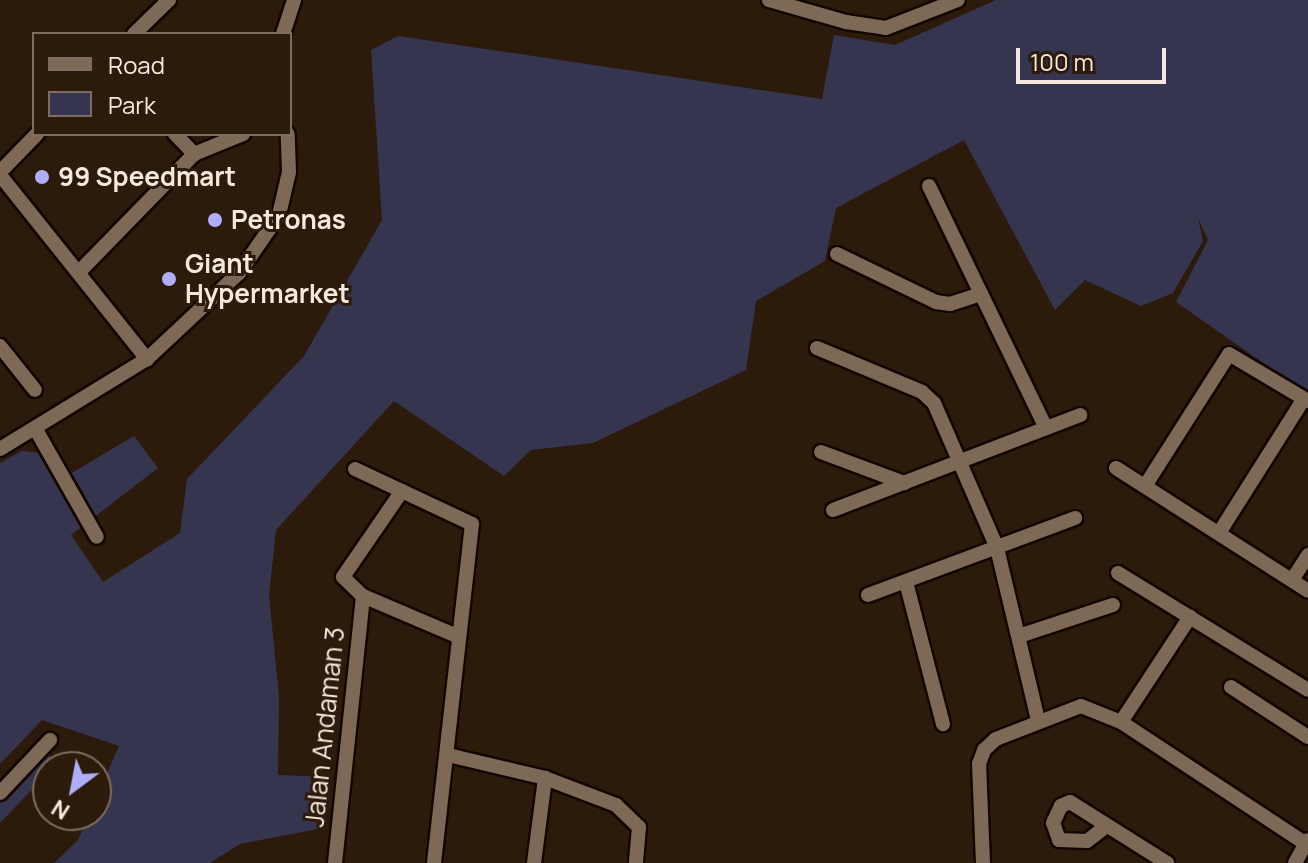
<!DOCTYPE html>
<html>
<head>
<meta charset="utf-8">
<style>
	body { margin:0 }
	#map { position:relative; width:1308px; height:863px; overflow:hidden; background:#2c1b0b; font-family:Manrope,sans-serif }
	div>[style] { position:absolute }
	.green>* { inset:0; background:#353550 }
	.roads { filter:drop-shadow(2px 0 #130600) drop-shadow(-2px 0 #130600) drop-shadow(0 2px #130600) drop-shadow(0 -2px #130600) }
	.minor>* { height:14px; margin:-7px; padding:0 7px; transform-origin:7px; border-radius:7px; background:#7d6956 }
	.dots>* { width:22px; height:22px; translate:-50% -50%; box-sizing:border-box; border:4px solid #2c1b0b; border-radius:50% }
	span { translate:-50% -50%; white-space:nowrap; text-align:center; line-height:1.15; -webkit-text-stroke:6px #2c1b0b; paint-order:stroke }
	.poi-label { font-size:26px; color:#f5e9df; font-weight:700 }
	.left { translate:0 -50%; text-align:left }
	.street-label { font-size:26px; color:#f5e9df }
	.legend { position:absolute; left:32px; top:32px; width:260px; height:104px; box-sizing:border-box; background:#2c1b0b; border:2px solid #7c6d60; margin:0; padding:10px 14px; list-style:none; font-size:24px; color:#f5e9df }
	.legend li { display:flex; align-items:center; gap:16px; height:40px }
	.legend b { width:40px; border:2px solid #7c6d60 }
	.north { position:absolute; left:32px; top:751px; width:80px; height:80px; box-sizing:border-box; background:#2c1b0b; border:2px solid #7c6d60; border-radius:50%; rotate:212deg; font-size:22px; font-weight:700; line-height:32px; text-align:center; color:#f5e9df }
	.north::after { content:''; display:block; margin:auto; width:28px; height:36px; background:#aeaefb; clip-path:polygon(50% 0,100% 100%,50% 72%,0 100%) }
	.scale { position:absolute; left:1016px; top:48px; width:150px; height:36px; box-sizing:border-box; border:4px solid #f5e9df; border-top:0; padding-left:10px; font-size:24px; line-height:28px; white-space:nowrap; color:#f5e9df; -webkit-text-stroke:6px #2c1b0b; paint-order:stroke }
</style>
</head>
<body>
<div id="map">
	<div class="green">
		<i style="clip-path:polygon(996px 0,1308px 0,1308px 394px,1176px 302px,1208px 240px,1198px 218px,1203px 241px,1173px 293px,1141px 306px,1085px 280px,1055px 310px,964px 140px,836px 208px,825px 261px,756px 301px,746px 370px,593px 443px,531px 450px,504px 476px,394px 401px,276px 530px,269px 596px,279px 697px,278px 775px,332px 777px,323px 828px,240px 844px,210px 863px,54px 863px,78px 840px,89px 815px,96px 815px,96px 799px,119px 746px,42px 720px,0 764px,0 463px,22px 451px,60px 455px,70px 474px,134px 436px,158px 468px,71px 535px,103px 582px,180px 533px,187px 479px,304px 356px,382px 220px,371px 50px,398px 36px,822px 99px,834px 35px,895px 45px)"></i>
		<i style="clip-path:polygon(47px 754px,58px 762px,0 823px,0 800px)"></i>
	</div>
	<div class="roads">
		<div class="minor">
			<i style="left:769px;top:0;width:80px;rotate:15.9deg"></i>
			<i style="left:846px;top:22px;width:40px;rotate:8.5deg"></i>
			<i style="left:886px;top:28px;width:77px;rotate:-21.3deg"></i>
			<i style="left:134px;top:34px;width:49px;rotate:-44.2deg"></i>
			<i style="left:283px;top:34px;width:36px;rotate:-72deg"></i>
			<i style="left:175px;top:134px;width:28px;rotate:46deg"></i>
			<i style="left:0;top:172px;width:53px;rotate:-45.8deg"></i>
			<i style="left:0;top:175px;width:236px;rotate:51.4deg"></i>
			<i style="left:929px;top:186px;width:269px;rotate:64.2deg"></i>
			<i style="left:837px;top:254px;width:110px;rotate:25.9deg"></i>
			<i style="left:936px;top:302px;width:14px;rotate:8deg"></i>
			<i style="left:950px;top:304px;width:33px;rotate:-18deg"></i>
			<i style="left:79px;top:272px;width:165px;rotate:-45.7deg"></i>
			<i style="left:194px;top:154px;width:53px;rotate:-22.2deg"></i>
			<i style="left:0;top:346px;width:56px;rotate:51.5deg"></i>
			<i style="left:817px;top:348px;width:114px;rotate:22.7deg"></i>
			<i style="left:922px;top:392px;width:16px;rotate:43deg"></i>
			<i style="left:934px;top:403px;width:158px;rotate:66.5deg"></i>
			<i style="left:997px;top:548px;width:177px;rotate:76.6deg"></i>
			<i style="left:35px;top:428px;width:125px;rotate:60.4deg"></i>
			<i style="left:0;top:449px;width:172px;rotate:-31.5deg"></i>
			<i style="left:147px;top:359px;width:126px;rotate:-43.1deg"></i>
			<i style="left:239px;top:273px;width:70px;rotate:-55.4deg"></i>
			<i style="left:279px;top:215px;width:44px;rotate:-76.9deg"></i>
			<i style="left:289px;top:172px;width:38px;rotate:-92deg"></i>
			<i style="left:821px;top:452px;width:89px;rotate:20.5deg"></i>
			<i style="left:1116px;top:468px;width:228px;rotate:32.6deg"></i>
			<i style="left:355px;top:469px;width:129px;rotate:25.2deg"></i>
			<i style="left:472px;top:524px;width:341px;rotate:96.4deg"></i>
			<i style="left:1145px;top:486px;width:156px;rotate:-57.5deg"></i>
			<i style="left:1229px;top:354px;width:92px;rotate:30.7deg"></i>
			<i style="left:402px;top:491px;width:104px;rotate:124.5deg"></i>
			<i style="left:343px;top:577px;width:28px;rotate:44deg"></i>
			<i style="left:363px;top:596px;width:104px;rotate:23.1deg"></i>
			<i style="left:833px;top:510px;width:265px;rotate:-21deg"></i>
			<i style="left:1219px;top:533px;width:157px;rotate:-57.7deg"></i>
			<i style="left:1118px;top:573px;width:223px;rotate:31.6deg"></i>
			<i style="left:1292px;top:580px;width:30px;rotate:-57deg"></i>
			<i style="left:906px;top:582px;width:147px;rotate:75.4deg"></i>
			<i style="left:868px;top:595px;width:221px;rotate:-20.4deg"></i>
			<i style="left:1019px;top:636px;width:99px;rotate:-18.3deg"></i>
			<i style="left:1231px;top:687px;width:92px;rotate:33deg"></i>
			<i style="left:1121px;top:722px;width:126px;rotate:-56.7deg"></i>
			<i style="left:448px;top:755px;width:100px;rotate:13.3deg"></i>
			<i style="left:545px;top:778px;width:76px;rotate:20.8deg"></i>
			<i style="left:616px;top:805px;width:32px;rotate:44deg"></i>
			<i style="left:639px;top:827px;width:36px;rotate:95deg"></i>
			<i style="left:0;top:793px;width:73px;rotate:-46.7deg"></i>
			<i style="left:1105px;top:827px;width:23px;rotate:142deg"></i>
			<i style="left:1087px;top:841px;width:28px;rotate:-178deg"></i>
			<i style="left:1059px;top:840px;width:18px;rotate:-109deg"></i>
			<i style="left:1053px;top:823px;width:19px;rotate:-65deg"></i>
			<i style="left:1061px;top:806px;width:10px;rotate:-24deg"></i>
			<i style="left:1070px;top:802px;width:115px;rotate:32.2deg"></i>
			<i style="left:335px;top:863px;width:268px;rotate:-84deg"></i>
			<i style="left:534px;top:863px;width:86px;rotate:-82.6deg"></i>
			<i style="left:983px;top:863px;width:99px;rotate:-92.3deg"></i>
			<i style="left:979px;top:764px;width:15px;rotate:-70deg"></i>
			<i style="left:984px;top:750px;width:16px;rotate:-43deg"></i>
			<i style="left:996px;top:739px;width:91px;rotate:-21.2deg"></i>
			<i style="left:1081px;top:706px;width:43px;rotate:21.8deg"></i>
			<i style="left:1121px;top:722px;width:222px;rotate:33.4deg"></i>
			<i style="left:1295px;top:863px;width:26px;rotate:-61deg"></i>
		</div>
	</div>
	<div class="dots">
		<i style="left:42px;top:177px;background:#aeaefb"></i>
		<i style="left:215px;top:220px;background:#aeaefb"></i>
		<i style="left:169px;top:279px;background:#aeaefb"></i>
	</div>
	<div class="poi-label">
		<span class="left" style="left:58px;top:177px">99 Speedmart</span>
		<span class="left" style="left:231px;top:220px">Petronas</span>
		<span class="left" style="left:185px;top:279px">Giant<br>Hypermarket</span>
	</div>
	<div class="street-label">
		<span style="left:325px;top:727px;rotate:-84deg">Jalan Andaman 3</span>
	</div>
	<ul class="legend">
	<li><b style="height:10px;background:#7d6956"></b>Road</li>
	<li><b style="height:22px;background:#353550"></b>Park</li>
	</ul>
	<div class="north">N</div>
	<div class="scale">100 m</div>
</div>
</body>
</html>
